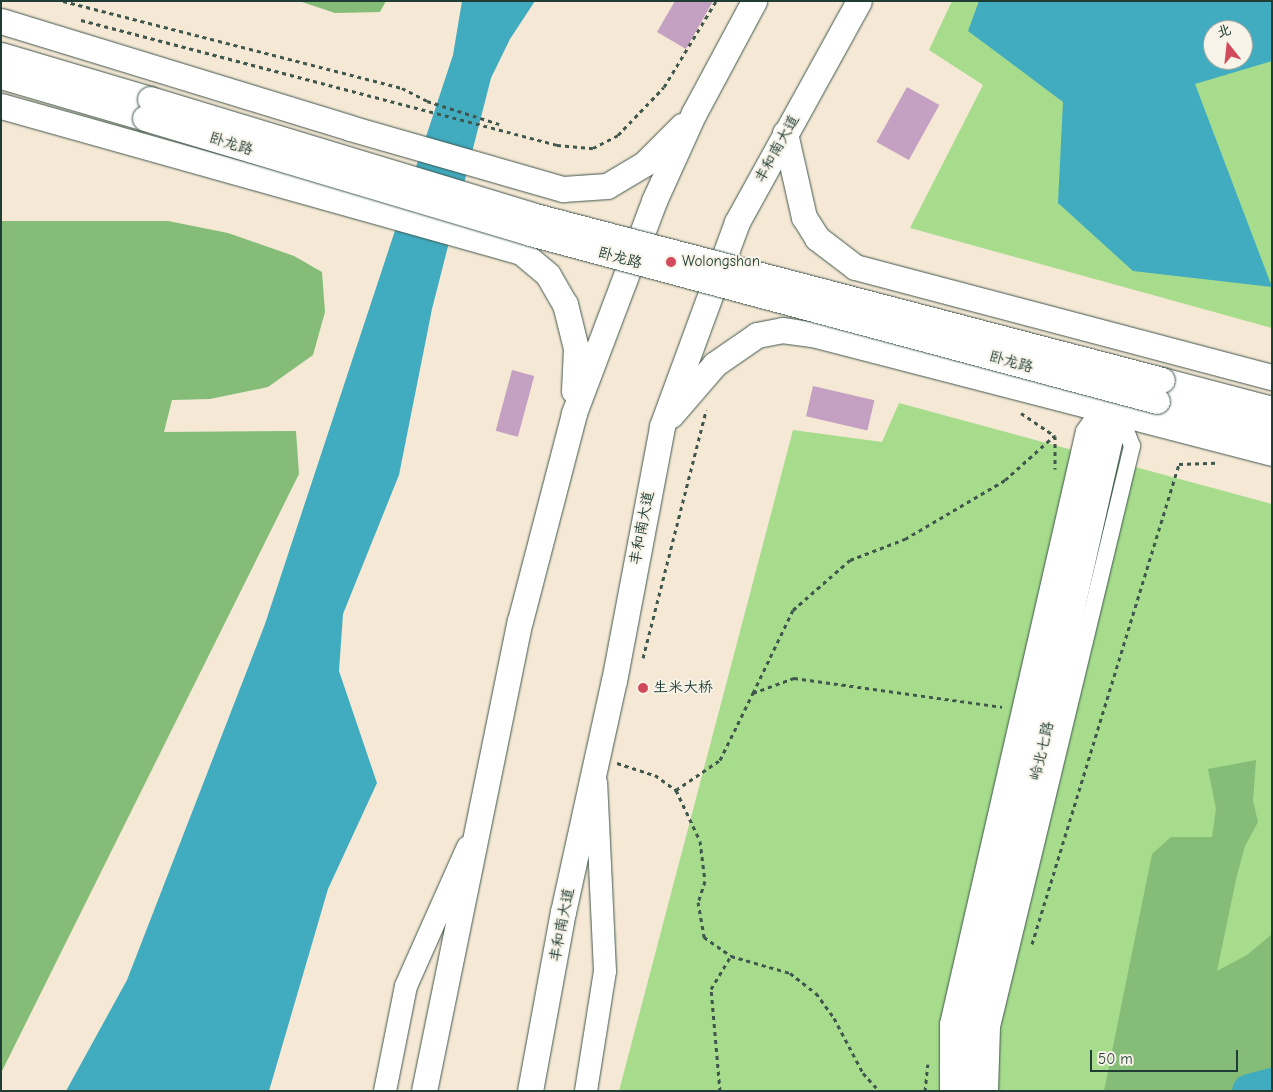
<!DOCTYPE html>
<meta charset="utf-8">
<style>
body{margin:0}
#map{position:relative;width:1273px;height:1092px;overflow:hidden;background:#f5e8d5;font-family:"Comic Neue","LXGW WenKai TC",sans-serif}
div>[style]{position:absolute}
.green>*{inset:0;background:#a6dc8c}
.forest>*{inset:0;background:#84bc78}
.water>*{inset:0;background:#41abc0}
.river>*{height:35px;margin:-17.5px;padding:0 17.5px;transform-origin:17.5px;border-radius:17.5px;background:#41abc0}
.building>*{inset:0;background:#c4a0c2;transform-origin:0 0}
.path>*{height:3px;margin-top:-1.5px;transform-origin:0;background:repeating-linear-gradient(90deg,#3f574c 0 4px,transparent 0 8px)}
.roads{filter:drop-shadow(0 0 1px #3f574c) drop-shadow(0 0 1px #3f574c)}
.minor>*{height:16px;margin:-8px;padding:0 8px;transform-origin:8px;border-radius:8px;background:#fff}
.tertiary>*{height:20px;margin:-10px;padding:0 10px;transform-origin:10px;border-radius:10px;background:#fff}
.secondary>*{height:22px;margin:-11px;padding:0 11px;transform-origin:11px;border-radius:11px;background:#fff}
.primary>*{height:25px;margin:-12.5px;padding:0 12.5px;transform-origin:12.5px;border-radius:12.5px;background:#fff}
.bridges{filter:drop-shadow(0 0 1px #3f574c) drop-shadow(0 0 1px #3f574c)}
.primary-bridge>*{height:25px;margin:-12.5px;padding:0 12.5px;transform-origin:12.5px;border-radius:12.5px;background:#fff}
.dots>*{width:14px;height:14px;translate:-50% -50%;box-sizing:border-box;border:2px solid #f7f3e8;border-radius:50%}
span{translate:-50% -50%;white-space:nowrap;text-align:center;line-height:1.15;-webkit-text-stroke:4px #f7f3e8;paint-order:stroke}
.street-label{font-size:15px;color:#1f3d34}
.poi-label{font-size:15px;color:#1f3d34}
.left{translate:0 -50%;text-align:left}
.frame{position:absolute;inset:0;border:2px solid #1f3d34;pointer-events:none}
.north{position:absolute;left:1203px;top:20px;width:50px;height:50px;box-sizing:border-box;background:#f7f3e8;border:1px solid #a1aaa0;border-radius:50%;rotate:344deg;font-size:14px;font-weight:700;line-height:20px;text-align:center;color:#1f3d34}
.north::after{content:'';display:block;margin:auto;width:18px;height:22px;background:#d1495b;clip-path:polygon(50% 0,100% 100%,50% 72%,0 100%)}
.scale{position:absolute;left:1090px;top:1050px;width:148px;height:22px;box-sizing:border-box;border:2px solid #1f3d34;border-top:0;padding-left:6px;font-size:15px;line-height:18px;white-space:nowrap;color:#1f3d34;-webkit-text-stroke:4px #f7f3e8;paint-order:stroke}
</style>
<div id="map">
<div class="green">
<div style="clip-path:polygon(evenodd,952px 1px,1272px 1px,1272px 328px,910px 228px,983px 85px,929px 50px,952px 1px,1213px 30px,1243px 30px,1243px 60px,1213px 60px,1213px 30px)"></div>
<div style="clip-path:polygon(899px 403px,1272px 504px,1272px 1091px,619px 1091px,793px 430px,882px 442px)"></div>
</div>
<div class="forest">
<div style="clip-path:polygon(299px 1px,386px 1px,380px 12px,335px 13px)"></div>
<div style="clip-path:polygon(1px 221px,168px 221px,228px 233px,294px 256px,322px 272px,325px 312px,313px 355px,268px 387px,210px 399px,172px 400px,164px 432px,296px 431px,299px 474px,1px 1073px)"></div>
<div style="clip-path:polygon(1256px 760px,1253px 801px,1258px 822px,1245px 846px,1237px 875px,1217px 971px,1247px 955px,1272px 934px,1272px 1091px,1104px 1091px,1152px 854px,1171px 837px,1212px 837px,1216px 809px,1208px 769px)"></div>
</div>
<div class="water">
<div style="clip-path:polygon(462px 1px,535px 1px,510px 39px,491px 78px,432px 309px,399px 475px,343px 614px,339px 671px,377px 783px,328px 889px,269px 1091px,66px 1091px,127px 980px,265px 624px,453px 55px)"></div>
<div style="clip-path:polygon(evenodd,979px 1px,1272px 1px,1272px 61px,1195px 84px,1272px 287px,1133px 271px,1058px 203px,1063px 102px,968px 31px,979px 1px,1213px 30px,1243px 30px,1243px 60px,1213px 60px,1213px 30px)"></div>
</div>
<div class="river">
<div style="left:1249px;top:1091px;width:24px;rotate:-15deg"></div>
</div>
<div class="building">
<div style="clip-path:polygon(675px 1px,713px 1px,686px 49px,657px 32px)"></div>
<div style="left:907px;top:87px;width:37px;height:63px;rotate:29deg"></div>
<div style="left:512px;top:370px;width:23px;height:63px;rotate:15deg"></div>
<div style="left:813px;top:386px;width:63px;height:31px;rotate:13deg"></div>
</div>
<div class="path">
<div style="left:63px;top:1px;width:350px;rotate:14.4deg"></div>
<div style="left:402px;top:88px;width:28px;rotate:27deg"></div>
<div style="left:427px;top:101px;width:76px;rotate:17.7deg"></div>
<div style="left:81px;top:20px;width:492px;rotate:14.7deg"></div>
<div style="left:557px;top:145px;width:36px;rotate:5deg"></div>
<div style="left:593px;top:148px;width:28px;rotate:-27deg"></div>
<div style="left:618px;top:135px;width:66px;rotate:-46.2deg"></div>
<div style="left:664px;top:87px;width:100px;rotate:-58.8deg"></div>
<div style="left:1021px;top:413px;width:41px;rotate:34.1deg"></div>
<div style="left:1055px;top:436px;width:33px;rotate:90deg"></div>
<div style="left:643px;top:658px;width:256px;rotate:-75.7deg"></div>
<div style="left:753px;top:693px;width:92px;rotate:-64.3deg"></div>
<div style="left:793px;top:610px;width:76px;rotate:-41.3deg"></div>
<div style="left:850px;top:560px;width:59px;rotate:-20.9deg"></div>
<div style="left:905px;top:539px;width:116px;rotate:-30.5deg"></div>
<div style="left:1005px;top:480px;width:66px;rotate:-41.9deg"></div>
<div style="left:617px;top:763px;width:40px;rotate:18deg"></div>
<div style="left:655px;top:775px;width:26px;rotate:36deg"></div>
<div style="left:676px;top:790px;width:56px;rotate:64.8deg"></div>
<div style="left:700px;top:841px;width:40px;rotate:82.9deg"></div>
<div style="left:705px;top:881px;width:22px;rotate:108deg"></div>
<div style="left:698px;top:902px;width:36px;rotate:80deg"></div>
<div style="left:704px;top:937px;width:33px;rotate:35deg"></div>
<div style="left:731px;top:956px;width:61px;rotate:16.1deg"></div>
<div style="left:790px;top:973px;width:33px;rotate:38deg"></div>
<div style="left:816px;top:993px;width:31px;rotate:54deg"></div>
<div style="left:834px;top:1018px;width:62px;rotate:62.2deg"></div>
<div style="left:863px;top:1073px;width:24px;rotate:48deg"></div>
<div style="left:676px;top:790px;width:53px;rotate:-34.3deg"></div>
<div style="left:720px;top:760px;width:75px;rotate:-63.8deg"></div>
<div style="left:753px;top:693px;width:44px;rotate:-20.1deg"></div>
<div style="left:794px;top:678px;width:210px;rotate:7.9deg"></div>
<div style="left:1032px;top:944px;width:502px;rotate:-72.97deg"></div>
<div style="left:1179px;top:464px;width:37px;rotate:-2deg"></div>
<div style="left:720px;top:1091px;width:102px;rotate:-95deg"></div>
<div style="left:711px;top:989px;width:39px;rotate:-59deg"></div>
<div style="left:925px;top:1091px;width:27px;rotate:-84deg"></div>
</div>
<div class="roads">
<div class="minor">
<div style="left:948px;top:1091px;width:67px;rotate:-90deg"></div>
<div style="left:948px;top:1024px;width:608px;rotate:-77.08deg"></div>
<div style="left:1084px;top:431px;width:24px;rotate:-55deg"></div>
<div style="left:990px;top:1091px;width:64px;rotate:-88.2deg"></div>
<div style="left:992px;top:1027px;width:598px;rotate:-76.45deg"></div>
<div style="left:1132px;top:446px;width:36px;rotate:-111deg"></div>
</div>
<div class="tertiary">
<div style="left:962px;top:1091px;width:62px;rotate:-89.1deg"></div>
<div style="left:963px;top:1029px;width:637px;rotate:-77.49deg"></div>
<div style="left:979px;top:1091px;width:63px;rotate:-89.1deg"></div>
<div style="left:980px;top:1028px;width:631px;rotate:-77.28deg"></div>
</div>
<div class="secondary">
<div style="left:385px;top:1091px;width:107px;rotate:-78.7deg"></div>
<div style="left:406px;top:986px;width:152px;rotate:-66deg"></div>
<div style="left:586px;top:1091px;width:121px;rotate:-81deg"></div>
<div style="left:605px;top:971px;width:188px;rotate:-92.7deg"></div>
</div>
<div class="primary">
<div style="left:1px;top:21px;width:365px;rotate:17deg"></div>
<div style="left:350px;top:128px;width:222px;rotate:16deg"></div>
<div style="left:563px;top:189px;width:44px;rotate:-3.9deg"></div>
<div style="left:607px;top:186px;width:43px;rotate:-30.7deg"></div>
<div style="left:644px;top:164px;width:54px;rotate:-45deg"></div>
<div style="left:1px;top:55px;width:155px;rotate:16.5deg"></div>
<div style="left:1px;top:76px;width:150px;rotate:16.3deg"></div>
<div style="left:1px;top:106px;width:540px;rotate:15.68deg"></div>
<div style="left:521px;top:252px;width:35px;rotate:40deg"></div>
<div style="left:548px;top:275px;width:34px;rotate:60deg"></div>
<div style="left:565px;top:304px;width:45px;rotate:76deg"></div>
<div style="left:576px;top:348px;width:43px;rotate:92.7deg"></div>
<div style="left:785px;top:133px;width:86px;rotate:77.3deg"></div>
<div style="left:804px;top:217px;width:25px;rotate:58deg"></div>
<div style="left:817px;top:238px;width:48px;rotate:37.3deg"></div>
<div style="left:855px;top:267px;width:431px;rotate:14.8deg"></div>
<div style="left:1162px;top:380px;width:114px;rotate:14.8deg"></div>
<div style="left:1157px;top:401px;width:119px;rotate:14.6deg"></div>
<div style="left:671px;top:415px;width:67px;rotate:-49.2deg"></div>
<div style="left:715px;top:364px;width:51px;rotate:-34.6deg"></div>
<div style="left:757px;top:335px;width:25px;rotate:-11deg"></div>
<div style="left:782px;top:330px;width:30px;rotate:8deg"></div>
<div style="left:812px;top:334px;width:475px;rotate:14.5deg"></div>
<div style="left:424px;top:1091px;width:480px;rotate:-78.5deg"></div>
<div style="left:520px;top:621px;width:215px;rotate:-75.4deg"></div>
<div style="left:574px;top:413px;width:227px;rotate:-69.3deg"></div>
<div style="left:654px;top:201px;width:97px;rotate:-65.6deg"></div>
<div style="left:694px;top:113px;width:127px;rotate:-61.8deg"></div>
<div style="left:530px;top:1091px;width:182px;rotate:-79.6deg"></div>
<div style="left:563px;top:912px;width:237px;rotate:-77.6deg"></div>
<div style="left:614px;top:681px;width:259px;rotate:-79.3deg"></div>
<div style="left:662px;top:426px;width:217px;rotate:-69.8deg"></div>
<div style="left:737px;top:222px;width:252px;rotate:-61.1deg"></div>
</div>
</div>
<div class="bridges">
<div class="primary-bridge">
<div style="left:150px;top:99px;width:398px;rotate:16.9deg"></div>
<div style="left:531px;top:215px;width:652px;rotate:14.65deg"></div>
<div style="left:145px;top:118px;width:402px;rotate:16.6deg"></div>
<div style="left:530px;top:233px;width:649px;rotate:15deg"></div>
</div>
</div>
<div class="dots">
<div style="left:671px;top:262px;background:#d1495b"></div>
<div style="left:643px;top:688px;background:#d1495b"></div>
</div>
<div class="street-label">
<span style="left:231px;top:144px;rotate:17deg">卧龙路</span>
<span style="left:777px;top:149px;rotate:-61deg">丰和南大道</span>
<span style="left:620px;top:258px;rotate:15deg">卧龙路</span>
<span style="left:1011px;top:362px;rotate:15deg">卧龙路</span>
<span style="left:642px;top:528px;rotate:-79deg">丰和南大道</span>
<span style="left:1042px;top:751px;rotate:-77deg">岭北七路</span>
<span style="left:562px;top:925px;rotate:-79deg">丰和南大道</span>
</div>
<div class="poi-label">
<span class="left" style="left:682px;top:262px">Wolongshan</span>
<span class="left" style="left:653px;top:688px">生米大桥</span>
</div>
<div class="frame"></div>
<div class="north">北</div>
<div class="scale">50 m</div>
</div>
